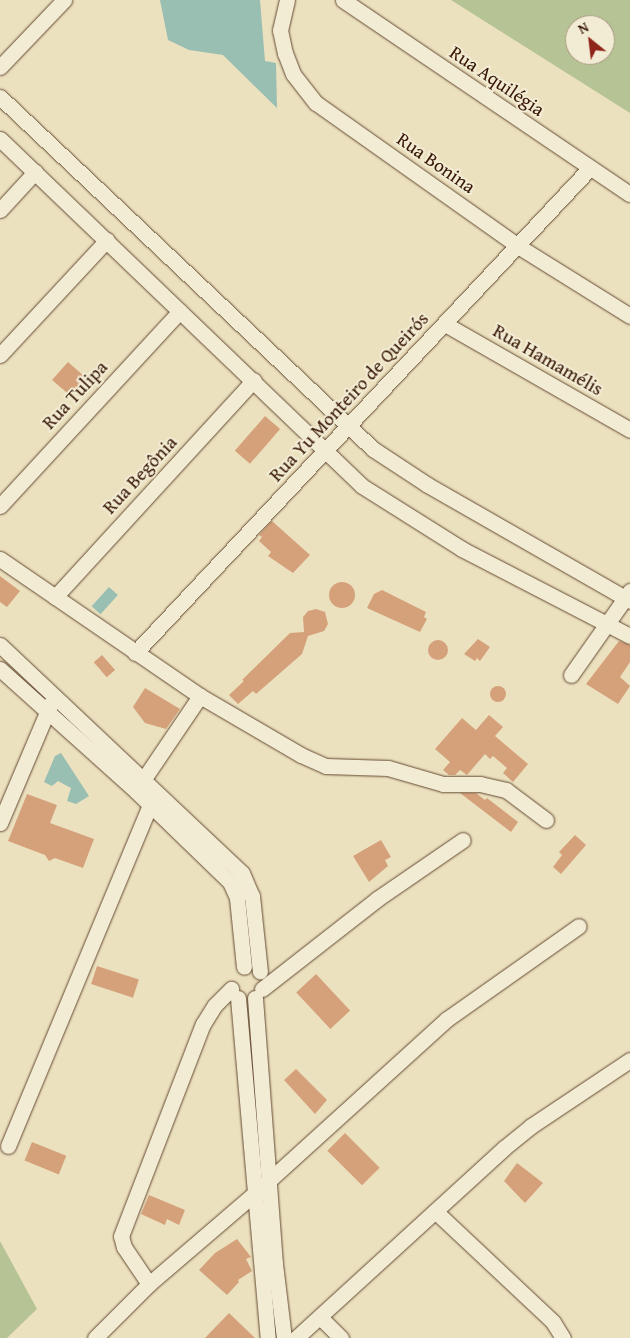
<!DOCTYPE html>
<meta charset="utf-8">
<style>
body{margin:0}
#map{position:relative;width:630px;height:1338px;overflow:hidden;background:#ece1bf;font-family:"Gentium Book Plus",serif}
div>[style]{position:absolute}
.green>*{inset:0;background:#b6c394}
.water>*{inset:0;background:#99beb2;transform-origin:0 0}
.building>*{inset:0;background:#d5a17b;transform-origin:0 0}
.round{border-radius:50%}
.roads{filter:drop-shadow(0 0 1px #644a32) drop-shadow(0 0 1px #644a32)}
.minor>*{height:15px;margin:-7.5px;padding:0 7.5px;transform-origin:7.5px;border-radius:7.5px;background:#f3ecd5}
span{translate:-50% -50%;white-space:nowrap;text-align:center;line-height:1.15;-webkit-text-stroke:4px #f3ecd5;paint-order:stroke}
.street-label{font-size:19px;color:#371703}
.north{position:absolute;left:565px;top:15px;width:50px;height:50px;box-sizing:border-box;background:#f3ecd5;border:1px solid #a89781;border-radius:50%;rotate:331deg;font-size:14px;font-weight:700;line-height:20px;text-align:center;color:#371703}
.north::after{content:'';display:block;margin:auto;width:18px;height:22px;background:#8f2418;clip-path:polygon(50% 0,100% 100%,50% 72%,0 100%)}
</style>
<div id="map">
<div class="green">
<div style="clip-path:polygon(evenodd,451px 0,630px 0,630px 113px,451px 0,575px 25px,605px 25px,605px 55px,575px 55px,575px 25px)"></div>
<div style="clip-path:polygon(0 1241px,37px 1309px,7px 1338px,0 1338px)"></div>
</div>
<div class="water">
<div style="clip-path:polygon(160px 0,260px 0,265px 61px,276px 63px,277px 108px,223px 55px,189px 50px,168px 40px)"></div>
<div style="left:109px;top:587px;width:12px;height:26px;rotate:42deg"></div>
<div style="clip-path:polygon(61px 753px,89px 796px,76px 804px,67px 801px,71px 788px,58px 781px,52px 786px,44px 782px,55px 756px)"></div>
</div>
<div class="building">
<div style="clip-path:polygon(68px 362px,93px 384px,84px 394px,79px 389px,72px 397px,52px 380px)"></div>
<div style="left:265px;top:416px;width:20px;height:46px;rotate:41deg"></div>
<div style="clip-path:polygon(272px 521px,310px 555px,293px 573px,268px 556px,271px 552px,259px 541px,262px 537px,259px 535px)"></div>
<div style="clip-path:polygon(0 576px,20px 591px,7px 607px,0 602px)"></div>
<div class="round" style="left:329px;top:582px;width:26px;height:26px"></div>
<div style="clip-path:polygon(382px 590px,426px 612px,424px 617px,427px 619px,420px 632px,367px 608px,374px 594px)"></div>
<div style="clip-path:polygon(316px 609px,325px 612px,328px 624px,324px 631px,308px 636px,302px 654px,256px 694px,253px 691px,238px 704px,229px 695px,244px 681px,242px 680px,290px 633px,304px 632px,303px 617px,308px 611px)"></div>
<div style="clip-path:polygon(478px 639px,490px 647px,480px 661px,477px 658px,475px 661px,464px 654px)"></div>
<div class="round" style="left:428px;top:640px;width:20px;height:20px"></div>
<div style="clip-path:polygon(619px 641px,630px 645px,630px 662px,620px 677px,630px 686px,618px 704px,586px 684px)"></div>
<div style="left:102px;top:655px;width:20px;height:11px;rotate:49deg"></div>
<div class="round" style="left:490px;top:686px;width:16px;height:16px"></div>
<div style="clip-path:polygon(145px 688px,180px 709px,166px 729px,145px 723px,133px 707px)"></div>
<div style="clip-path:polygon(489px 715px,503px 727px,495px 736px,528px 764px,513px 782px,503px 773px,507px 768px,493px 756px,490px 759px,485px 754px,467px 775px,460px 770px,455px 775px,449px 775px,443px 770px,450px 762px,435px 749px,462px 718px,476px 730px)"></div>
<div style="clip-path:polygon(460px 793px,476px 793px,485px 800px,487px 798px,518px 822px,511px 832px)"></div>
<div style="clip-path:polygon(27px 794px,57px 805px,50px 823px,94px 839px,83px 868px,55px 858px,49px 861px,45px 855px,8px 841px)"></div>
<div style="clip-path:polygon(575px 835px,586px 845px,561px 874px,553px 867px,562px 855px,559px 852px)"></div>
<div style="clip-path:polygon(381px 840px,391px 857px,385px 860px,388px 866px,369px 882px,353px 856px)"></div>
<div style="left:97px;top:966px;width:44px;height:19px;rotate:18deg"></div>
<div style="left:316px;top:974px;width:50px;height:27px;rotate:47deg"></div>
<div style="clip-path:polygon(296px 1069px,327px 1100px,315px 1114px,284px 1080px)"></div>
<div style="left:345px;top:1133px;width:49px;height:25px;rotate:45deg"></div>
<div style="left:32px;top:1142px;width:37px;height:20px;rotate:22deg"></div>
<div style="clip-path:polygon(517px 1163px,543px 1183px,525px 1203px,504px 1181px)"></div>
<div style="clip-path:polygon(149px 1195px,185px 1210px,179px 1225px,167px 1219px,165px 1225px,141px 1214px)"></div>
<div style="clip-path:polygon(237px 1239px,251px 1257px,246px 1259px,252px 1271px,238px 1280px,239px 1282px,227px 1295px,199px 1270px,215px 1253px)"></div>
<div style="clip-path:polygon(229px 1313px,255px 1338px,205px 1338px)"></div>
</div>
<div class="roads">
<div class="minor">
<div style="left:287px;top:0;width:31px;rotate:103deg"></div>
<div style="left:280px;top:30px;width:24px;rotate:78deg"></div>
<div style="left:285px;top:53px;width:22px;rotate:69deg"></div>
<div style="left:293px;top:74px;width:37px;rotate:52deg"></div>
<div style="left:316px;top:103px;width:247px;rotate:35.3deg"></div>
<div style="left:518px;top:246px;width:132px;rotate:32deg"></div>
<div style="left:343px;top:0;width:346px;rotate:34.1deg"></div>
<div style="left:0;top:67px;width:93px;rotate:-46.3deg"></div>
<div style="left:0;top:97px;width:513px;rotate:43.34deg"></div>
<div style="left:373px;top:449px;width:64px;rotate:33.4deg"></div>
<div style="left:426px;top:484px;width:235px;rotate:29.8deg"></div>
<div style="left:0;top:139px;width:501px;rotate:43.79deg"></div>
<div style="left:362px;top:486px;width:118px;rotate:32.2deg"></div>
<div style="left:462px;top:549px;width:189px;rotate:27.4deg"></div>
<div style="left:0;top:210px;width:52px;rotate:-47.4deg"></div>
<div style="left:445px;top:324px;width:213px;rotate:29.8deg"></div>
<div style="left:0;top:355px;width:157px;rotate:-47.1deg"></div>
<div style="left:0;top:506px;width:265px;rotate:-47.3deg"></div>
<div style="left:0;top:559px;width:242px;rotate:34.4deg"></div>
<div style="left:200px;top:696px;width:117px;rotate:30.3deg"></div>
<div style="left:301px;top:755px;width:27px;rotate:24deg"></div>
<div style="left:326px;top:766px;width:62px;rotate:1.8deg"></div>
<div style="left:388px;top:768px;width:57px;rotate:16.2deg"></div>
<div style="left:443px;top:784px;width:37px"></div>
<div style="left:480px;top:784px;width:27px;rotate:13deg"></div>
<div style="left:506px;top:790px;width:50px;rotate:36.9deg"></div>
<div style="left:55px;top:597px;width:294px;rotate:-47.5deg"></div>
<div style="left:0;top:645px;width:332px;rotate:43.3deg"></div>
<div style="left:242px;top:873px;width:25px;rotate:67deg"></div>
<div style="left:252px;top:896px;width:76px;rotate:84deg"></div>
<div style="left:135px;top:653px;width:665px;rotate:-46.83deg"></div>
<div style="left:0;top:669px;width:183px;rotate:41.9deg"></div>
<div style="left:136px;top:791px;width:131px;rotate:44.1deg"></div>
<div style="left:230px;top:882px;width:17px;rotate:66deg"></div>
<div style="left:237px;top:898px;width:69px;rotate:84.2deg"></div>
<div style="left:571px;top:675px;width:103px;rotate:-54.9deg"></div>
<div style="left:139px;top:786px;width:109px;rotate:-55.9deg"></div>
<div style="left:0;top:823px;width:130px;rotate:-67deg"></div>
<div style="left:262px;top:989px;width:146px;rotate:-38deg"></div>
<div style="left:377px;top:899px;width:104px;rotate:-34.5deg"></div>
<div style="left:238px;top:998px;width:341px;rotate:85deg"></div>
<div style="left:255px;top:998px;width:267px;rotate:85.7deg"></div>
<div style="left:275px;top:1264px;width:75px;rotate:83.1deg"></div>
<div style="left:8px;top:1146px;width:378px;rotate:-67.4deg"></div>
<div style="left:435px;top:1211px;width:162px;rotate:43.2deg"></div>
<div style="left:553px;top:1322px;width:19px;rotate:58deg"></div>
<div style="left:149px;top:1284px;width:45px;rotate:-124deg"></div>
<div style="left:124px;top:1247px;width:11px;rotate:-105deg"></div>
<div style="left:121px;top:1236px;width:227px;rotate:-68.9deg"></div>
<div style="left:203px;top:1024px;width:22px;rotate:-58deg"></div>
<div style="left:215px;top:1005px;width:23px;rotate:-45deg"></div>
<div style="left:320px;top:1317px;width:30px;rotate:45deg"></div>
<div style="left:95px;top:1338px;width:76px;rotate:-45deg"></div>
<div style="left:149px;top:1284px;width:138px;rotate:-40.6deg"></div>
<div style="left:254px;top:1194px;width:261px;rotate:-42.2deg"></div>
<div style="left:447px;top:1019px;width:161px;rotate:-35.2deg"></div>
<div style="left:296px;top:1338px;width:282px;rotate:-42.4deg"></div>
<div style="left:504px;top:1148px;width:35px;rotate:-39deg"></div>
<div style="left:531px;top:1126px;width:119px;rotate:-33.7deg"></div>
</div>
</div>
<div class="street-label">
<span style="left:497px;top:81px;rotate:34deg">Rua Aquilégia</span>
<span style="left:436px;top:163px;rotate:35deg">Rua Bonina</span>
<span style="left:548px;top:360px;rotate:30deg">Rua Hamamélis</span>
<span style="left:75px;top:395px;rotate:-47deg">Rua Tulipa</span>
<span style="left:349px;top:397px;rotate:-47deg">Rua Yu Monteiro de Queirós</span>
<span style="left:140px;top:475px;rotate:-47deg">Rua Begônia</span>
</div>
<div class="north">N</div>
</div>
